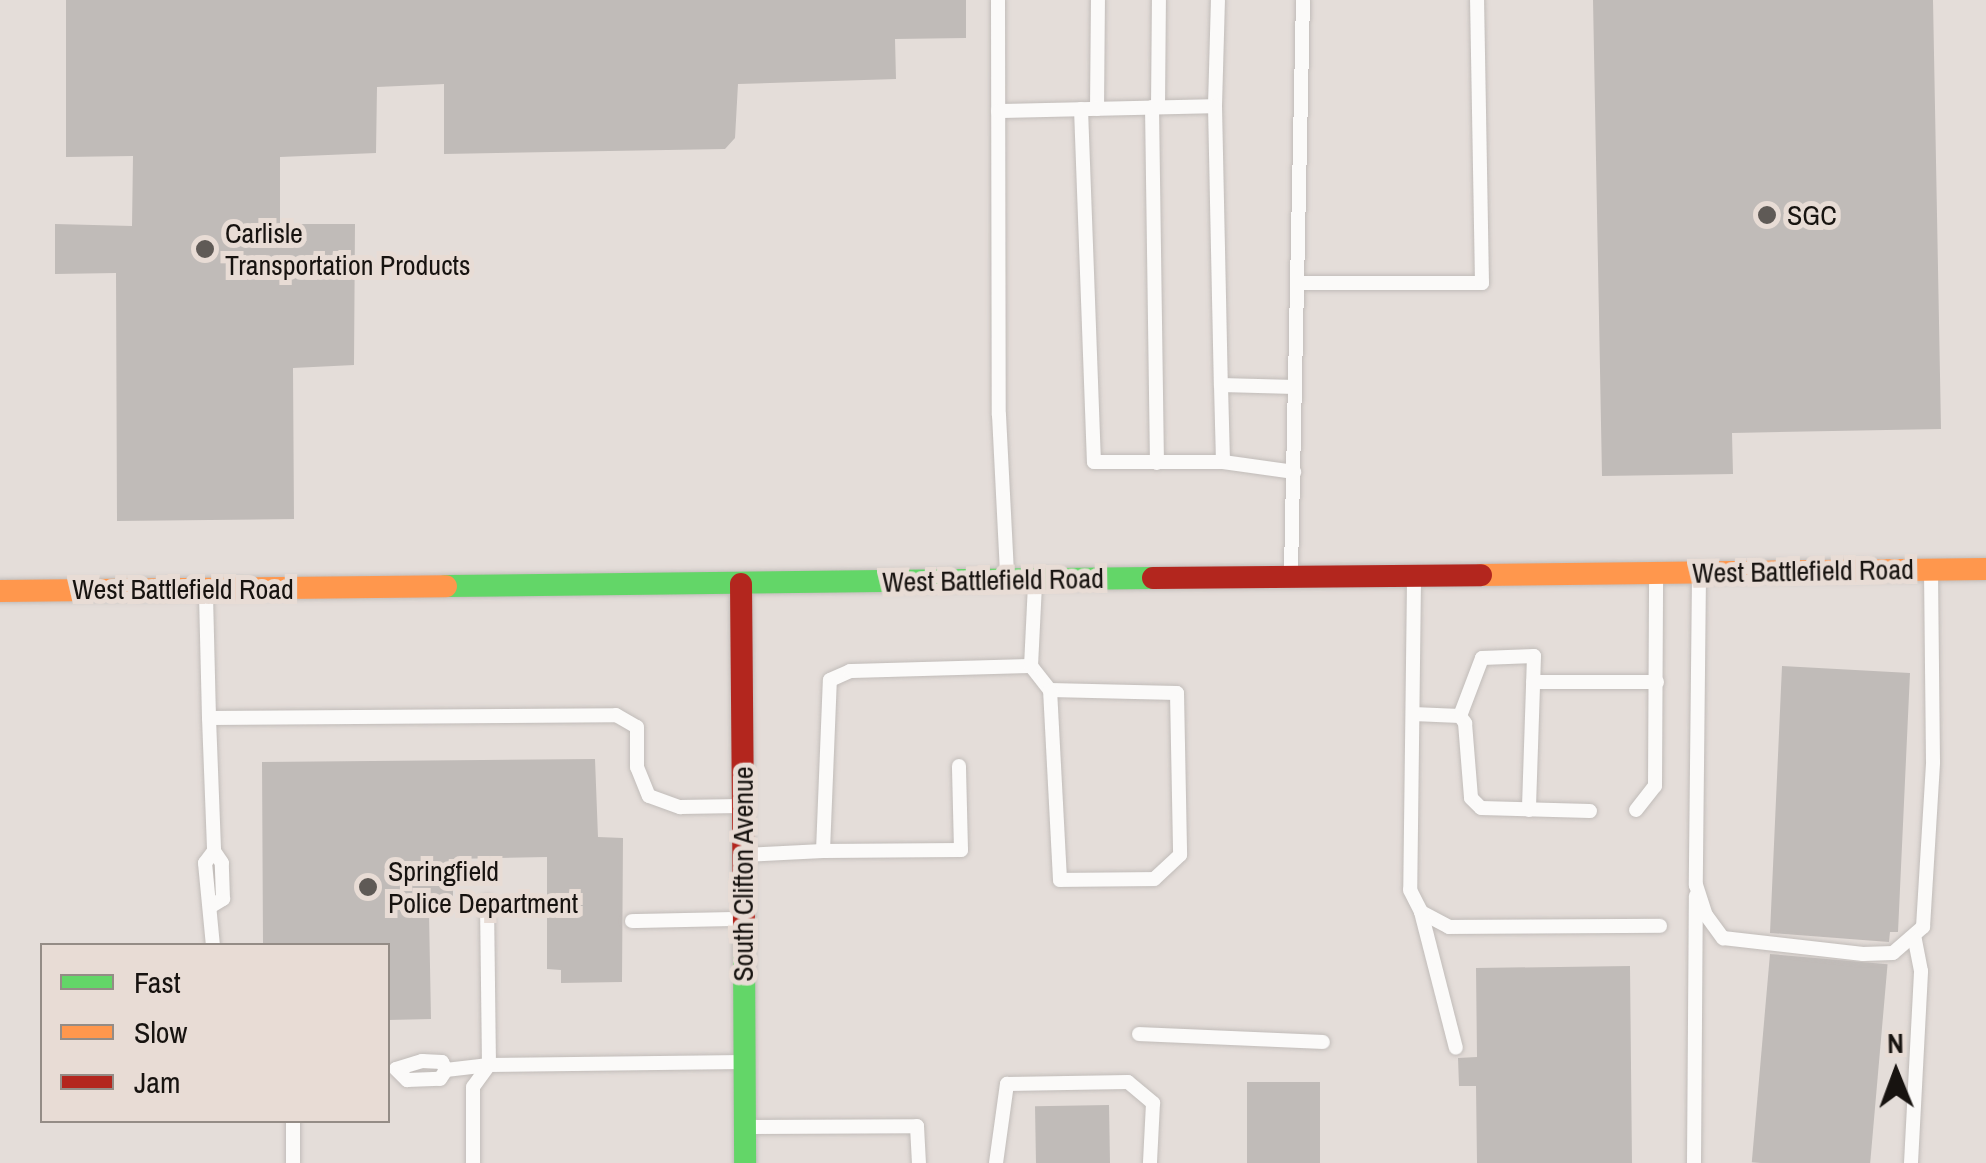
<!DOCTYPE html>
<style>
body{margin:0}
#map{position:relative;width:1986px;height:1163px;overflow:hidden;background:#e4ddd9;font-family:"Archivo Narrow",sans-serif}
div>[style]{position:absolute}
.building>*{inset:0;background:#c0bbb8;transform-origin:0 0}
.roads{filter:drop-shadow(0 0 2px #c1bcb9) drop-shadow(0 0 2px #c1bcb9)}
.lane>*{height:14px;margin:-7px;padding:0 7px;transform-origin:7px;border-radius:7px;background:#fbfaf9}
.fast>*{height:22px;margin:-11px;padding:0 11px;transform-origin:11px;border-radius:11px;background:#63d668}
.slow>*{height:22px;margin:-11px;padding:0 11px;transform-origin:11px;border-radius:11px;background:#ff974d}
.jam>*{height:22px;margin:-11px;padding:0 11px;transform-origin:11px;border-radius:11px;background:#b3261e}
.dots>*{width:28px;height:28px;translate:-50% -50%;box-sizing:border-box;border:5px solid #e8dcd5;border-radius:50%}
span{translate:-50% -50%;white-space:nowrap;text-align:center;line-height:1.15;-webkit-text-stroke:10px #e8dcd5;paint-order:stroke}
.poi-label{font-size:28px;color:#171310}
.left{translate:0 -50%;text-align:left}
.street-label{font-size:28px;color:#171310}
.legend{position:absolute;left:40px;top:943px;width:350px;height:180px;box-sizing:border-box;background:#e8dcd5;border:2px solid #948c86;margin:0;padding:12px 18px;list-style:none;font-size:30px;color:#171310}
.legend li{display:flex;align-items:center;gap:20px;height:50px}
.legend b{width:50px;border:2px solid #948c86}
.north{position:absolute;left:1846px;top:1023px;width:100px;height:100px;-webkit-text-stroke:8px #e8dcd5;paint-order:stroke;rotate:359deg;font-size:28px;font-weight:700;line-height:40px;text-align:center;color:#171310}
.north::after{content:'';display:block;margin:auto;width:35px;height:45px;background:#171310;clip-path:polygon(50% 0,100% 100%,50% 72%,0 100%)}
</style>
<div id="map">
<div class="building">
<div style="clip-path:polygon(66px 0,966px 0,966px 38px,895px 39px,896px 79px,738px 84px,735px 138px,725px 149px,444px 154px,444px 84px,377px 87px,376px 153px,280px 157px,280px 224px,355px 224px,354px 365px,293px 368px,294px 519px,117px 521px,116px 273px,55px 274px,55px 224px,132px 226px,133px 156px,66px 157px)"></div>
<div style="clip-path:polygon(1593px 0,1933px 0,1941px 429px,1732px 433px,1733px 474px,1602px 476px)"></div>
<div style="clip-path:polygon(1782px 666px,1910px 673px,1898px 932px,1890px 932px,1889px 942px,1770px 933px)"></div>
<div style="clip-path:polygon(595px 759px,598px 837px,623px 838px,622px 982px,561px 983px,561px 970px,547px 969px,547px 857px,453px 859px,453px 913px,429px 913px,431px 1019px,388px 1020px,388px 946px,263px 946px,262px 762px)"></div>
<div style="left:1770px;top:954px;width:118px;height:209px;rotate:5deg"></div>
<div style="clip-path:polygon(1630px 966px,1632px 1163px,1477px 1163px,1476px 1086px,1459px 1086px,1458px 1058px,1477px 1057px,1476px 968px)"></div>
<div style="left:1320px;top:1082px;width:81px;height:73px;rotate:90deg"></div>
<div style="left:1109px;top:1105px;width:58px;height:74px;rotate:89deg"></div>
</div>
<div class="roads">
<div class="lane">
<div style="left:998px;top:0;width:415px;rotate:89.9deg"></div>
<div style="left:999px;top:415px;width:159px;rotate:87.1deg"></div>
<div style="left:1215px;top:106px;width:106px;rotate:-88.4deg"></div>
<div style="left:1152px;top:107px;width:356px;rotate:89.2deg"></div>
<div style="left:1158px;top:107px;width:107px;rotate:-89.5deg"></div>
<div style="left:1081px;top:109px;width:353px;rotate:87.9deg"></div>
<div style="left:1094px;top:462px;width:129px"></div>
<div style="left:1223px;top:462px;width:77px;rotate:-91.5deg"></div>
<div style="left:1097px;top:109px;width:109px;rotate:-89.5deg"></div>
<div style="left:998px;top:111px;width:217px;rotate:-1.3deg"></div>
<div style="left:1215px;top:106px;width:279px;rotate:88.8deg"></div>
<div style="left:1221px;top:385px;width:74px;rotate:1.5deg"></div>
<div style="left:1297px;top:283px;width:185px"></div>
<div style="left:1482px;top:283px;width:283px;rotate:-91deg"></div>
<div style="left:1223px;top:462px;width:72px;rotate:8deg"></div>
<div style="left:1291px;top:571px;width:571px;rotate:-88.8deg"></div>
<div style="left:1699px;top:575px;width:310px;rotate:90.6deg"></div>
<div style="left:1696px;top:885px;width:32px;rotate:72deg"></div>
<div style="left:1706px;top:915px;width:29px;rotate:54deg"></div>
<div style="left:1723px;top:938px;width:141px;rotate:6.5deg"></div>
<div style="left:1863px;top:954px;width:30px;rotate:-2deg"></div>
<div style="left:1893px;top:953px;width:40px;rotate:-41deg"></div>
<div style="left:1923px;top:927px;width:165px;rotate:-86.5deg"></div>
<div style="left:1933px;top:762px;width:186px;rotate:-90.6deg"></div>
<div style="left:1414px;top:581px;width:309px;rotate:90.7deg"></div>
<div style="left:1410px;top:890px;width:25px;rotate:63deg"></div>
<div style="left:1421px;top:912px;width:32px;rotate:28deg"></div>
<div style="left:1449px;top:927px;width:211px;rotate:-0.3deg"></div>
<div style="left:206px;top:595px;width:123px;rotate:88.6deg"></div>
<div style="left:209px;top:718px;width:407px;rotate:-0.4deg"></div>
<div style="left:616px;top:715px;width:24px;rotate:30deg"></div>
<div style="left:637px;top:727px;width:40px;rotate:90deg"></div>
<div style="left:637px;top:767px;width:31px;rotate:68deg"></div>
<div style="left:649px;top:796px;width:33px;rotate:20deg"></div>
<div style="left:680px;top:807px;width:60px;rotate:-1deg"></div>
<div style="left:1031px;top:666px;width:31px;rotate:52deg"></div>
<div style="left:1050px;top:690px;width:127px;rotate:1.4deg"></div>
<div style="left:1177px;top:693px;width:162px;rotate:88.9deg"></div>
<div style="left:1180px;top:855px;width:35px;rotate:137deg"></div>
<div style="left:1154px;top:879px;width:94px;rotate:179.4deg"></div>
<div style="left:1060px;top:880px;width:190px;rotate:-93deg"></div>
<div style="left:1533px;top:682px;width:124px"></div>
<div style="left:1413px;top:714px;width:47px;rotate:2.4deg"></div>
<div style="left:1460px;top:716px;width:9px;rotate:54deg"></div>
<div style="left:1465px;top:723px;width:75px;rotate:85.4deg"></div>
<div style="left:1471px;top:798px;width:14px;rotate:45deg"></div>
<div style="left:1481px;top:808px;width:109px;rotate:1.6deg"></div>
<div style="left:1460px;top:716px;width:62px;rotate:-69.2deg"></div>
<div style="left:1482px;top:658px;width:52px;rotate:-2.2deg"></div>
<div style="left:1534px;top:656px;width:154px;rotate:91.9deg"></div>
<div style="left:209px;top:718px;width:133px;rotate:87.8deg"></div>
<div style="left:1636px;top:810px;width:31px;rotate:-52deg"></div>
<div style="left:1655px;top:786px;width:208px;rotate:-89.7deg"></div>
<div style="left:823px;top:851px;width:138px;rotate:-0.4deg"></div>
<div style="left:961px;top:850px;width:84px;rotate:-91.4deg"></div>
<div style="left:744px;top:855px;width:79px;rotate:-2.9deg"></div>
<div style="left:823px;top:851px;width:171px;rotate:-87.7deg"></div>
<div style="left:830px;top:680px;width:22px;rotate:-24deg"></div>
<div style="left:850px;top:671px;width:181px;rotate:-1.6deg"></div>
<div style="left:1031px;top:666px;width:81px;rotate:-87.2deg"></div>
<div style="left:487px;top:902px;width:163px;rotate:89.3deg"></div>
<div style="left:489px;top:1065px;width:254px;rotate:-0.7deg"></div>
<div style="left:213px;top:905px;width:12px;rotate:-31deg"></div>
<div style="left:223px;top:899px;width:36px;rotate:-92deg"></div>
<div style="left:222px;top:863px;width:14px;rotate:-124deg"></div>
<div style="left:214px;top:851px;width:15px;rotate:127deg"></div>
<div style="left:205px;top:863px;width:83px;rotate:84.5deg"></div>
<div style="left:1421px;top:912px;width:140px;rotate:75.6deg"></div>
<div style="left:632px;top:921px;width:106px;rotate:-1.1deg"></div>
<div style="left:1139px;top:1034px;width:184px;rotate:2.5deg"></div>
<div style="left:446px;top:1070px;width:9px;rotate:-117deg"></div>
<div style="left:442px;top:1062px;width:20px;rotate:-177deg"></div>
<div style="left:422px;top:1061px;width:27px;rotate:163deg"></div>
<div style="left:396px;top:1069px;width:16px;rotate:45deg"></div>
<div style="left:407px;top:1080px;width:33px;rotate:-2deg"></div>
<div style="left:440px;top:1079px;width:11px;rotate:-56deg"></div>
<div style="left:446px;top:1070px;width:43px;rotate:-6.6deg"></div>
<div style="left:293px;top:1120px;width:43px;rotate:90deg"></div>
<div style="left:750px;top:1127px;width:167px;rotate:-0.3deg"></div>
<div style="left:917px;top:1126px;width:37px;rotate:87deg"></div>
<div style="left:473px;top:1163px;width:76px;rotate:-90deg"></div>
<div style="left:473px;top:1087px;width:27px;rotate:-54deg"></div>
<div style="left:996px;top:1163px;width:80px;rotate:-82.1deg"></div>
<div style="left:1007px;top:1084px;width:121px;rotate:-0.9deg"></div>
<div style="left:1128px;top:1082px;width:33px;rotate:40deg"></div>
<div style="left:1153px;top:1103px;width:60px;rotate:92.9deg"></div>
<div style="left:1694px;top:1163px;width:267px;rotate:-89.6deg"></div>
<div style="left:1911px;top:1163px;width:192px;rotate:-87deg"></div>
<div style="left:1921px;top:971px;width:33px;rotate:-101deg"></div>
</div>
<div class="fast">
<div style="left:446px;top:586px;width:707px;rotate:-0.65deg"></div>
<div style="left:744px;top:949px;width:214px;rotate:89.7deg"></div>
</div>
<div class="slow">
<div style="left:1481px;top:575px;width:505px;rotate:-0.68deg"></div>
<div style="left:0;top:591px;width:446px;rotate:-0.6deg"></div>
</div>
<div class="jam">
<div style="left:1153px;top:578px;width:328px;rotate:-0.5deg"></div>
<div style="left:741px;top:584px;width:365px;rotate:89.5deg"></div>
</div>
</div>
<div class="dots">
<div style="left:1767px;top:215px;background:#5f5a56"></div>
<div style="left:205px;top:249px;background:#5f5a56"></div>
<div style="left:368px;top:887px;background:#5f5a56"></div>
</div>
<div class="poi-label">
<span class="left" style="left:1787px;top:215px">SGC</span>
<span class="left" style="left:225px;top:249px">Carlisle<br>Transportation Products</span>
<span class="left" style="left:388px;top:887px">Springfield<br>Police Department</span>
</div>
<div class="street-label">
<span style="left:1803px;top:571px;rotate:-1deg">West Battlefield Road</span>
<span style="left:993px;top:580px;rotate:-1deg">West Battlefield Road</span>
<span style="left:183px;top:589px">West Battlefield Road</span>
<span style="left:743px;top:874px;rotate:-90deg">South Clifton Avenue</span>
</div>
<ul class="legend">
<li><b style="height:12px;background:#63d668"></b>Fast</li>
<li><b style="height:12px;background:#ff974d"></b>Slow</li>
<li><b style="height:12px;background:#b3261e"></b>Jam</li>
</ul>
<div class="north">N</div>
</div>
